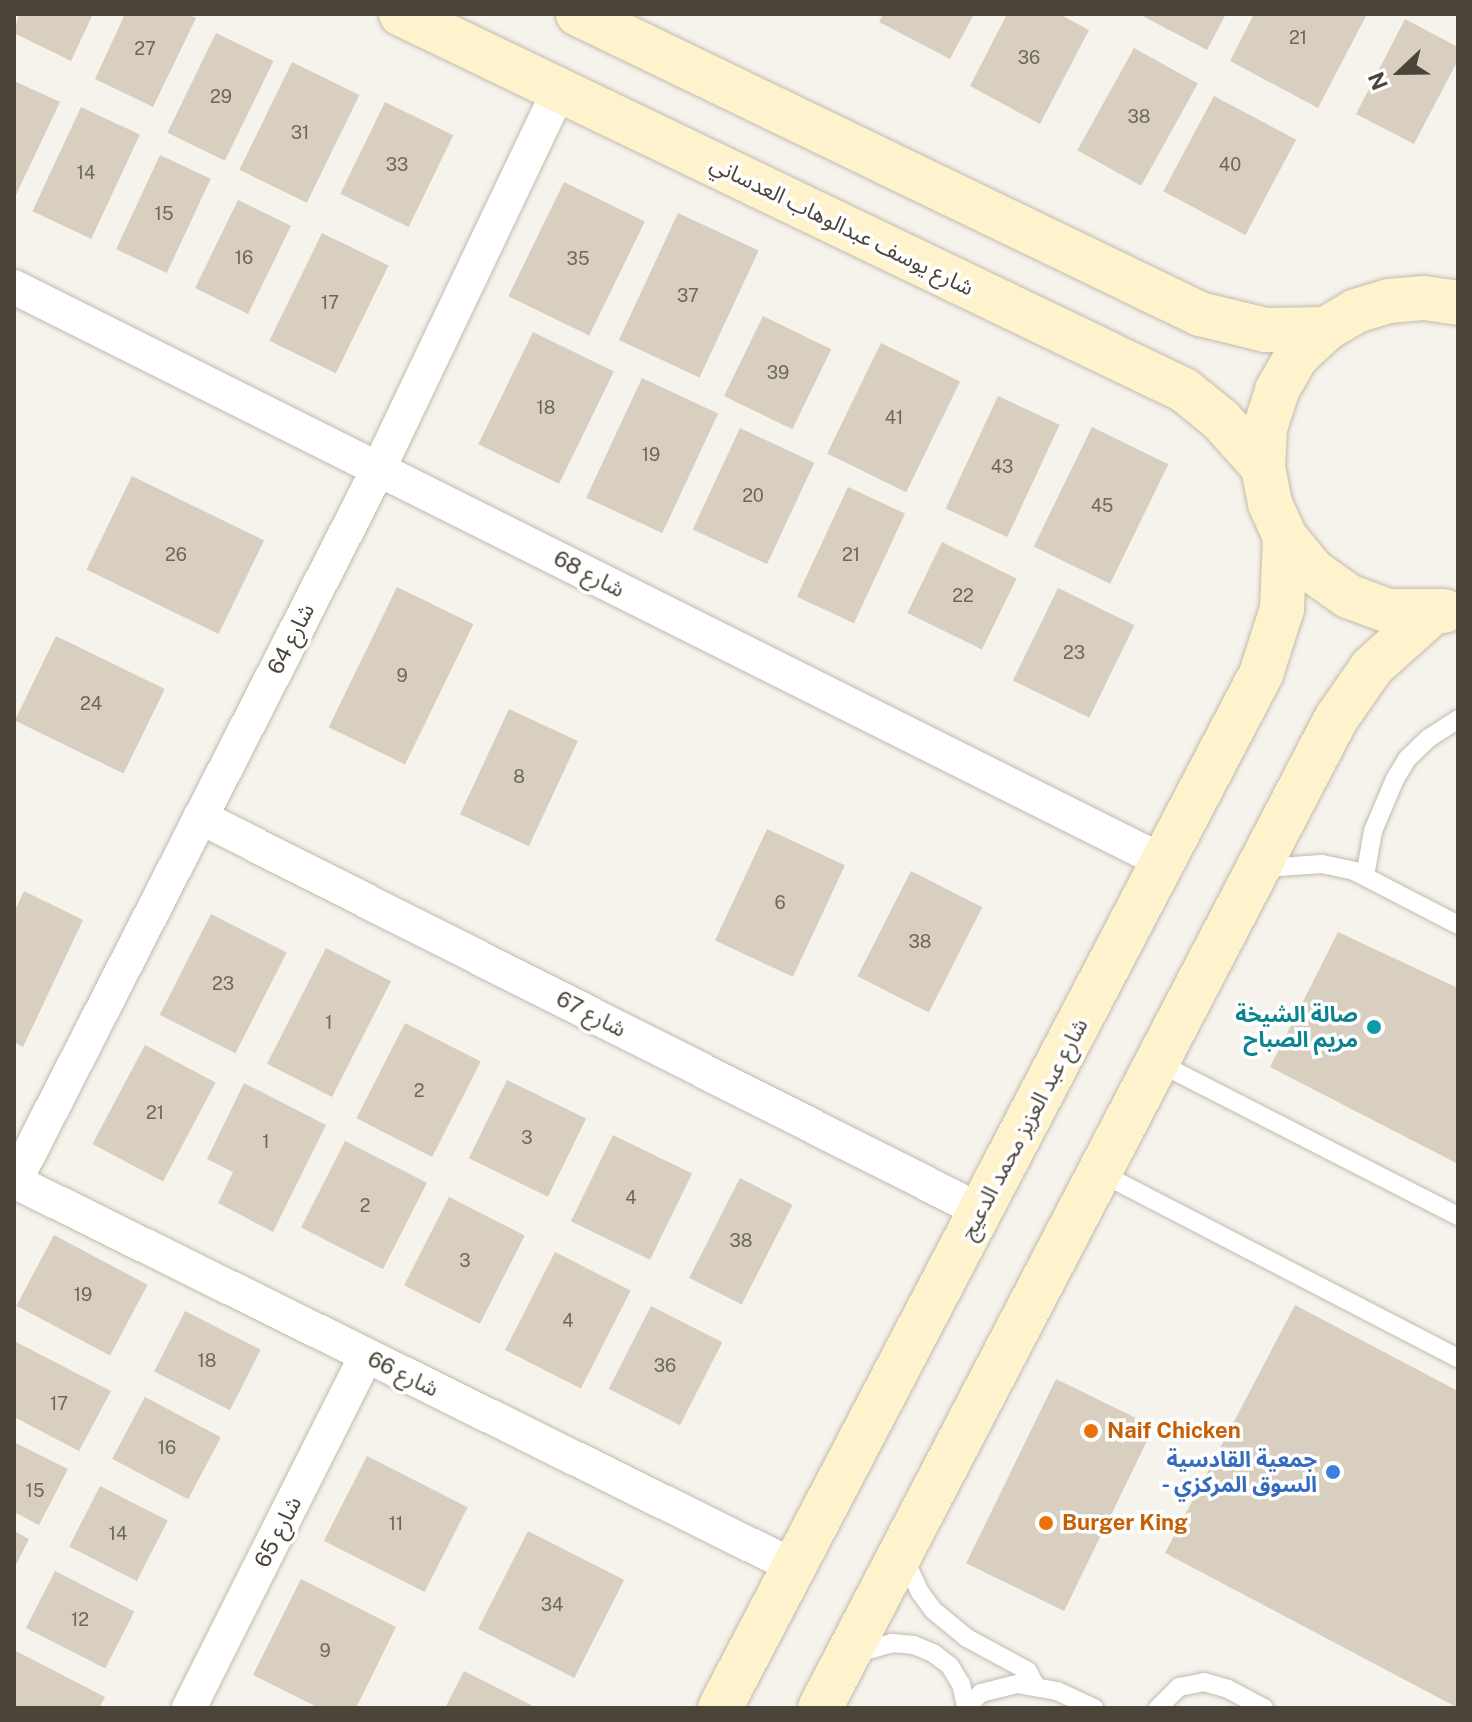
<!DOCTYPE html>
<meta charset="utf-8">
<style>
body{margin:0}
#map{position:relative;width:1472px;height:1722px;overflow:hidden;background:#f6f3ec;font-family:"Public Sans","Noto Sans Arabic",sans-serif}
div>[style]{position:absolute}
.building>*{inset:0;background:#d8cfc1;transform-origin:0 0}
.roads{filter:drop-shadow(0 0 2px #c2bbae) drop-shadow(0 0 2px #c2bbae)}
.lane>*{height:18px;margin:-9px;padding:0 9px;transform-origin:9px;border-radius:9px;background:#fff}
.street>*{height:34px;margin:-17px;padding:0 17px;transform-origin:17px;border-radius:17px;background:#fff}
.secondary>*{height:44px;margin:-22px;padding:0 22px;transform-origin:22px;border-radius:22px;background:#fff3cd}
.dots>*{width:22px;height:22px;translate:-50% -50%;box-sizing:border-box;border:4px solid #fff;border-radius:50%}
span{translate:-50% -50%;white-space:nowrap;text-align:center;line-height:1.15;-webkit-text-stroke:7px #fff;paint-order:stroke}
.number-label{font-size:18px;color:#6e675b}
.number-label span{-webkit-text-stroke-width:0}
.street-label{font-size:22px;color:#4b4439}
.culture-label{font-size:22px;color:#0d838f;font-weight:700}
.right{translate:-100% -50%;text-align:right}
.food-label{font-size:22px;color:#c56008;font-weight:700}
.left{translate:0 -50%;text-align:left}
.shop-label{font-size:22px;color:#366cbe;font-weight:700}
.frame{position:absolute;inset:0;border:16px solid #4b4439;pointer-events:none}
.north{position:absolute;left:1360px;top:32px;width:80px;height:80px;-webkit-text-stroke:6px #fff;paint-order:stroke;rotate:248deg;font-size:22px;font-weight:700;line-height:32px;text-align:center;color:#4b4439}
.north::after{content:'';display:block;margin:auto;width:28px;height:36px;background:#4b4439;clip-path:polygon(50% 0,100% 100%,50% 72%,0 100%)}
</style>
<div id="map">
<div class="building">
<div style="clip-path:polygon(19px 14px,93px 14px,71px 61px,14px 33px)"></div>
<div style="clip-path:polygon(125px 14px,187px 14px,196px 18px,153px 107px,95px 79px)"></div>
<div style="clip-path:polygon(883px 14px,974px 14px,950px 59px,879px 22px)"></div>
<div style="clip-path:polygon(1007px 14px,1059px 14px,1089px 30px,1040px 124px,970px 86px)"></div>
<div style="clip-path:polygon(1139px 14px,1226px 14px,1207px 50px)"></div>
<div style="clip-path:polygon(1254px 14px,1367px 14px,1318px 108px,1230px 61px)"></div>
<div style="clip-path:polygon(1405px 19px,1458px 47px,1458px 60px,1414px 144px,1356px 114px)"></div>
<div style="left:216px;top:33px;width:64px;height:111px;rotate:26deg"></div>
<div style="left:1134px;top:48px;width:73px;height:117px;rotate:29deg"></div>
<div style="left:292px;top:62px;width:75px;height:120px;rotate:26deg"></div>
<div style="clip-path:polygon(14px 81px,60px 102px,14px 199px)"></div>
<div style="left:1214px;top:96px;width:93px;height:108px;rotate:28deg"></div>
<div style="left:385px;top:102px;width:76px;height:102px;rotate:26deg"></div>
<div style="left:81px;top:107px;width:65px;height:115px;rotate:25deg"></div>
<div style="left:160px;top:155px;width:56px;height:104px;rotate:25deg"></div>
<div style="left:564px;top:182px;width:90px;height:127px;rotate:26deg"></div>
<div style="left:238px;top:200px;width:59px;height:98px;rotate:26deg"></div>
<div style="left:678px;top:213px;width:89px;height:140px;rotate:25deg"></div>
<div style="left:322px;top:233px;width:74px;height:120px;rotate:26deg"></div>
<div style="left:763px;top:316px;width:76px;height:89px;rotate:26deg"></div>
<div style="left:533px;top:332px;width:90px;height:125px;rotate:26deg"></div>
<div style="left:881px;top:343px;width:88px;height:123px;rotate:26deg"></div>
<div style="left:642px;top:378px;width:84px;height:132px;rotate:25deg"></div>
<div style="left:998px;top:396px;width:68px;height:124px;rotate:25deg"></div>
<div style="left:1092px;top:427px;width:85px;height:133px;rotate:26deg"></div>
<div style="left:740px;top:428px;width:82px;height:112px;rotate:25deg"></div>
<div style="left:132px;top:476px;width:147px;height:104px;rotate:26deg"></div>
<div style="left:848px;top:487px;width:63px;height:121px;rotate:25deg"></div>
<div style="left:942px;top:542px;width:83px;height:79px;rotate:26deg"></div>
<div style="left:397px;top:587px;width:85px;height:156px;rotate:26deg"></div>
<div style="left:1058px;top:588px;width:85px;height:103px;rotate:26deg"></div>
<div style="left:56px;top:636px;width:121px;height:94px;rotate:26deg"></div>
<div style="left:509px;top:709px;width:76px;height:116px;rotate:25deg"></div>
<div style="left:767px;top:829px;width:86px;height:123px;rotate:25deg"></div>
<div style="left:911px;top:871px;width:80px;height:118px;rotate:27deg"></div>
<div style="clip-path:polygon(24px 891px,83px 920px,23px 1047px,14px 1042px,14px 912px)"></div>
<div style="left:211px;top:914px;width:85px;height:113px;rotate:27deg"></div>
<div style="clip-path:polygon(1338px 932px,1458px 988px,1458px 1164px,1270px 1067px)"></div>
<div style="left:326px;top:948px;width:73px;height:130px;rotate:27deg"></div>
<div style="left:405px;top:1023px;width:85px;height:107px;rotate:27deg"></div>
<div style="left:145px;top:1045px;width:80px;height:112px;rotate:28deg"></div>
<div style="left:507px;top:1080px;width:88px;height:87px;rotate:26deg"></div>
<div style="clip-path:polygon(244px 1083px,326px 1125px,273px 1232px,218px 1203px,233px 1172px,207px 1159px)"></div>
<div style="left:613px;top:1135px;width:88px;height:96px;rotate:26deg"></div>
<div style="left:345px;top:1141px;width:92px;height:97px;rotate:27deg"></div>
<div style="left:740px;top:1178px;width:59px;height:112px;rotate:27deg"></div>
<div style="left:449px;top:1197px;width:85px;height:99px;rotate:27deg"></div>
<div style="left:54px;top:1235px;width:106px;height:80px;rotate:28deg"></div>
<div style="left:555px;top:1252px;width:85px;height:110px;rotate:27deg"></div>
<div style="clip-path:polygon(1295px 1305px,1458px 1391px,1458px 1708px,1165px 1553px)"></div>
<div style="left:651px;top:1306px;width:80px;height:93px;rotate:27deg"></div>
<div style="left:185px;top:1311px;width:85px;height:68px;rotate:27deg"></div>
<div style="clip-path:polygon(14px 1341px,111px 1391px,79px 1451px,14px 1417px)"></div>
<div style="left:1056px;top:1379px;width:109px;height:205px;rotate:26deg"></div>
<div style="left:145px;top:1397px;width:86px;height:70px;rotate:28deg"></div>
<div style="clip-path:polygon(14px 1442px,68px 1469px,39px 1525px,14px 1512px)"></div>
<div style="left:367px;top:1456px;width:113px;height:95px;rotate:27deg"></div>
<div style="left:100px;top:1486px;width:76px;height:68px;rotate:27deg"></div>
<div style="clip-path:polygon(14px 1531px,29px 1539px,14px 1569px)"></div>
<div style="left:528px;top:1531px;width:108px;height:110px;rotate:27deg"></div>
<div style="left:55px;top:1571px;width:89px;height:64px;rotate:27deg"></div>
<div style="clip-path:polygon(301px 1579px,396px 1627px,356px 1708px,319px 1708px,253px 1675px)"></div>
<div style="clip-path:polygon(14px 1650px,105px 1697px,99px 1708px,14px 1708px)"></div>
<div style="clip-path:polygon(464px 1671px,537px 1708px,445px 1708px)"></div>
</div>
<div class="roads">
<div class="lane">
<div style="left:1264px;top:868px;width:58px;rotate:-3.9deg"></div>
<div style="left:1322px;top:864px;width:33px;rotate:12deg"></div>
<div style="left:1354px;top:871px;width:117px;rotate:27.4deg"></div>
<div style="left:1365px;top:876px;width:46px;rotate:-79.9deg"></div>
<div style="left:1373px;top:831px;width:56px;rotate:-67.1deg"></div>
<div style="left:1395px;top:779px;width:23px;rotate:-59deg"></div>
<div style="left:1407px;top:759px;width:30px;rotate:-44deg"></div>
<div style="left:1429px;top:738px;width:35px;rotate:-33deg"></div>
<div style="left:1157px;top:1062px;width:338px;rotate:27.1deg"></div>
<div style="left:1099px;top:1172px;width:404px;rotate:27.4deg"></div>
<div style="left:904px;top:1558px;width:38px;rotate:65deg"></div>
<div style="left:920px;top:1592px;width:22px;rotate:54deg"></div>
<div style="left:933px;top:1610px;width:44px;rotate:39.5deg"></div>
<div style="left:967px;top:1638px;width:69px;rotate:28.4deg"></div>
<div style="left:1028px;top:1671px;width:16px;rotate:63deg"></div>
<div style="left:854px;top:1654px;width:40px;rotate:-16deg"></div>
<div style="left:892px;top:1643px;width:22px;rotate:5deg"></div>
<div style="left:914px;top:1645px;width:21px;rotate:23deg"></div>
<div style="left:933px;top:1653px;width:21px;rotate:37deg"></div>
<div style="left:950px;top:1666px;width:21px;rotate:59deg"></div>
<div style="left:961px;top:1684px;width:22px;rotate:77deg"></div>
<div style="left:965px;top:1708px;width:22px;rotate:-43deg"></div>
<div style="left:981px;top:1693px;width:37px;rotate:-14deg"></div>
<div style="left:1017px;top:1684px;width:41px;rotate:9.9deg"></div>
<div style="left:1057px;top:1691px;width:41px;rotate:24.7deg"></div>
<div style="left:1158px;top:1708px;width:30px;rotate:-45deg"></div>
<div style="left:1179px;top:1687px;width:25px;rotate:-11deg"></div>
<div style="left:1204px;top:1682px;width:25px;rotate:16deg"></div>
<div style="left:1228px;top:1689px;width:41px;rotate:27.8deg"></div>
</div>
<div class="street">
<div style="left:14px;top:287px;width:1286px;rotate:26.57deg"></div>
<div style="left:200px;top:817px;width:875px;rotate:26.77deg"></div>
<div style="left:14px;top:1181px;width:869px;rotate:26.3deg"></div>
<div style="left:14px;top:1183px;width:803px;rotate:-62.96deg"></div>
<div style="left:379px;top:468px;width:418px;rotate:-64.5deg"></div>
<div style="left:189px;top:1708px;width:394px;rotate:-63.3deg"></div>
</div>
<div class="secondary">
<div style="left:401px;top:14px;width:869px;rotate:25.65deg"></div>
<div style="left:1184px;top:390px;width:48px;rotate:39deg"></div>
<div style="left:1221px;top:420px;width:63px;rotate:48.2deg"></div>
<div style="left:578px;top:14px;width:691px;rotate:25.75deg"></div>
<div style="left:1200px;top:314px;width:67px;rotate:13.8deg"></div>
<div style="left:1265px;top:330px;width:61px;rotate:-0.9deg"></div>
<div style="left:1444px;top:611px;width:56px;rotate:180deg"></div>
<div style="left:1388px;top:611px;width:43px;rotate:-159.4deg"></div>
<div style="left:1348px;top:596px;width:43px;rotate:-144.5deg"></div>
<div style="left:1313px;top:571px;width:44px;rotate:-129.5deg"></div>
<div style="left:1285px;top:537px;width:37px;rotate:-114deg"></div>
<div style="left:1270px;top:503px;width:37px;rotate:-101deg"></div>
<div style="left:1263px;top:467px;width:39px;rotate:-87deg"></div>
<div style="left:1265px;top:428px;width:40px;rotate:-72deg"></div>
<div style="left:1277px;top:390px;width:39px;rotate:-60deg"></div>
<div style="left:1297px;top:356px;width:40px;rotate:-43deg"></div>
<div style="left:1326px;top:329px;width:35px;rotate:-31deg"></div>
<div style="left:1356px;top:311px;width:34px;rotate:-17deg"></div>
<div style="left:1389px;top:301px;width:35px;rotate:-5deg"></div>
<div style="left:1424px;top:298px;width:34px;rotate:8deg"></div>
<div style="left:720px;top:1708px;width:1167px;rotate:-62.38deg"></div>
<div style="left:1261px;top:674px;width:68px;rotate:-72.1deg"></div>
<div style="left:1282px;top:609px;width:72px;rotate:-87.6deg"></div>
<div style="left:820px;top:1708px;width:1116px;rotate:-62.45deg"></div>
<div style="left:1336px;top:719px;width:63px;rotate:-55.3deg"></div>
<div style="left:1372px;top:667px;width:79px;rotate:-41.9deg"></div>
</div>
</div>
<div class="dots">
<div style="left:1374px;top:1027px;background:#0f9aa8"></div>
<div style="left:1091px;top:1431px;background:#e8710a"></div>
<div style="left:1333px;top:1472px;background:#3f7fe0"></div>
<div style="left:1046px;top:1523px;background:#e8710a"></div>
</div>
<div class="number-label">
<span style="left:1298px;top:38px">21</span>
<span style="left:145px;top:49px">27</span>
<span style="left:1029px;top:58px">36</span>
<span style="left:221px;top:97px">29</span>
<span style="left:1139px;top:117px">38</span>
<span style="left:300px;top:133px">31</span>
<span style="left:397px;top:165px">33</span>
<span style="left:1230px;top:165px">40</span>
<span style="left:86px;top:173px">14</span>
<span style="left:164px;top:214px">15</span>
<span style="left:244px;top:258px">16</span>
<span style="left:578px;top:259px">35</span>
<span style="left:688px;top:296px">37</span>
<span style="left:330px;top:303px">17</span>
<span style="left:778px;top:373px">39</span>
<span style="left:546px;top:408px">18</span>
<span style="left:894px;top:418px">41</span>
<span style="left:651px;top:455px">19</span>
<span style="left:1002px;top:467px">43</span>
<span style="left:753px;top:496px">20</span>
<span style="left:1102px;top:506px">45</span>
<span style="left:176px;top:555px">26</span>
<span style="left:851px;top:555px">21</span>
<span style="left:963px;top:596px">22</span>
<span style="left:1074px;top:653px">23</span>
<span style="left:402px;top:676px">9</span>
<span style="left:91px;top:704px">24</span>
<span style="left:519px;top:777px">8</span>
<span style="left:780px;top:903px">6</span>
<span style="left:920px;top:942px">38</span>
<span style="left:223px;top:984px">23</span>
<span style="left:329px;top:1023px">1</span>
<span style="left:419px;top:1091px">2</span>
<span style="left:155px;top:1113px">21</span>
<span style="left:527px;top:1138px">3</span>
<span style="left:266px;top:1142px">1</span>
<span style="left:631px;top:1198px">4</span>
<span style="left:365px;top:1206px">2</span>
<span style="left:741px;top:1241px">38</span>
<span style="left:465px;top:1261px">3</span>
<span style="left:83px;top:1295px">19</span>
<span style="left:568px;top:1321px">4</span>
<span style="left:207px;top:1361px">18</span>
<span style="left:665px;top:1366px">36</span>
<span style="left:59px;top:1404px">17</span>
<span style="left:167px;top:1448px">16</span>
<span style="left:35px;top:1491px">15</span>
<span style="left:396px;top:1524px">11</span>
<span style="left:118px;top:1534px">14</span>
<span style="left:552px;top:1605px">34</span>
<span style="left:80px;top:1620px">12</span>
<span style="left:325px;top:1651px">9</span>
</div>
<div class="street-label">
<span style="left:842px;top:226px;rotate:26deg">شارع يوسف عبدالوهاب العدساني</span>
<span style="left:589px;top:574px;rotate:27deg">شارع 68</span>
<span style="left:291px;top:639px;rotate:-63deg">شارع 64</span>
<span style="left:591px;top:1014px;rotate:27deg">شارع 67</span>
<span style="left:1024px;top:1129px;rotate:-62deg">شارع عبد العزيز محمد الدعيج</span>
<span style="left:403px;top:1374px;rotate:26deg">شارع 66</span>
<span style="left:278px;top:1532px;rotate:-63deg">شارع 65</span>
</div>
<div class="culture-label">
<span class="right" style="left:1358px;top:1027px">صالة الشيخة<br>مريم الصباح</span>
</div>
<div class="food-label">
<span class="left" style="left:1107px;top:1431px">Naif Chicken</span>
<span class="left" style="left:1062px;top:1523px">Burger King</span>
</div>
<div class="shop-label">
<span class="right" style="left:1317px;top:1472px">جمعية القادسية<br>- السوق المركزي</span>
</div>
<div class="frame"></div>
<div class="north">N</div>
</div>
